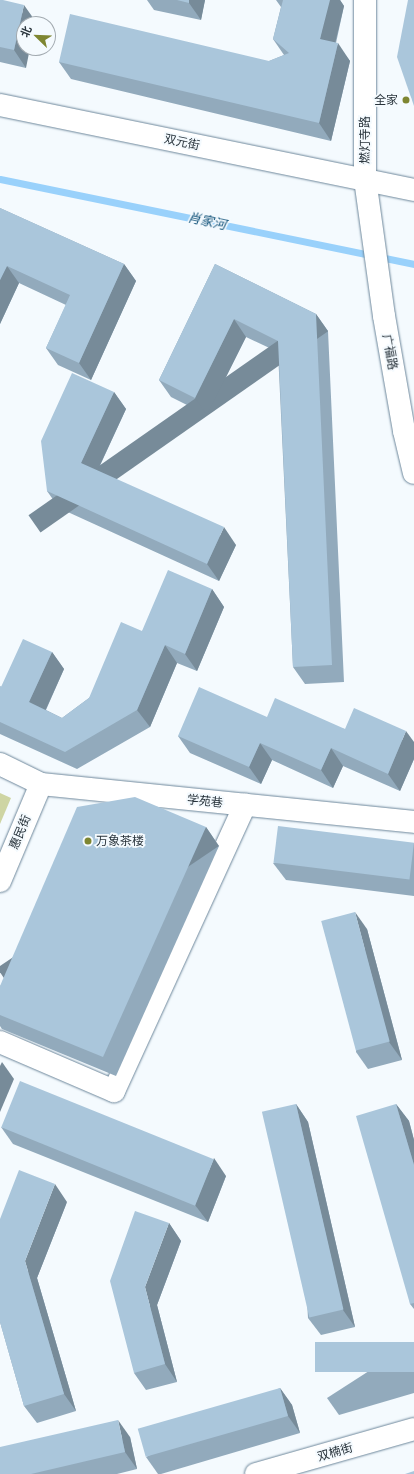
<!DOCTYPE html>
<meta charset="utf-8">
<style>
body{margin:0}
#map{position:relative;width:414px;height:1474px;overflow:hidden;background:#f4fafe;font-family:Commissioner,"Noto Sans SC",sans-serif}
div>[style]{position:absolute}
.green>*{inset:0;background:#ced5a3}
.stream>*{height:7px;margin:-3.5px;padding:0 3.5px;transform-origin:3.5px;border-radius:3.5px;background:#99d1fb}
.roads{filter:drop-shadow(0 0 1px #6d879b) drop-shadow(0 0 1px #6d879b)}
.minor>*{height:22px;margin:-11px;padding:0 11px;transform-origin:11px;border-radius:11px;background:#fff}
.major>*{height:22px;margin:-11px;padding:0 11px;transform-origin:11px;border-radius:11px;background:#fff}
.wall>*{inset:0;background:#92aabc}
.shaded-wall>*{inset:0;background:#778b99;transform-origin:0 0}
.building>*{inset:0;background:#aac6db;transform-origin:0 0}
.dots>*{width:11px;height:11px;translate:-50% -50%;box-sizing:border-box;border:2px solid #f4fafe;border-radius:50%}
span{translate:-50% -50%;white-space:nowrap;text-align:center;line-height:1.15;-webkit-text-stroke:3.5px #f4fafe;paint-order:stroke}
.poi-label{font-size:12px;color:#28333b}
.right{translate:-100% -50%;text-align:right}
.left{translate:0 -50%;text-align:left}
.street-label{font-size:12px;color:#28333b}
.water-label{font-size:13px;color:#0e5078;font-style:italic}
.north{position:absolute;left:16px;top:16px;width:40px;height:40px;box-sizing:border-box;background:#f4fafe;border:1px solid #a2aab0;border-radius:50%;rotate:293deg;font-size:11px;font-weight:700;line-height:16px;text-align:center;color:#28333b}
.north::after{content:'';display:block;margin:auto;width:14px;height:18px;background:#7e8632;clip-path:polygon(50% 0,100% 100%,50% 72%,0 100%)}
</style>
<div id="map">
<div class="green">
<div style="clip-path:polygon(0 793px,11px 798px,0 824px)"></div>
</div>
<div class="stream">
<div style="left:0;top:179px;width:423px;rotate:11.6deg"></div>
</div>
<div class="roads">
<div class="minor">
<div style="left:365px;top:0;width:179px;rotate:90deg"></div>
<div style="left:365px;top:179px;width:138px;rotate:82.1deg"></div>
<div style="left:384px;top:316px;width:117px;rotate:80.1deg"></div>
<div style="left:404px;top:431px;width:43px;rotate:76.6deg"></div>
<div style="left:0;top:764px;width:46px;rotate:26deg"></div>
<div style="left:41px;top:784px;width:375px;rotate:5.8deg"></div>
<div style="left:0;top:881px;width:105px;rotate:-67.1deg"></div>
<div style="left:0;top:1042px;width:124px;rotate:23.3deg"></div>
<div style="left:114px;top:1091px;width:315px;rotate:-65.4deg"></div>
<div style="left:256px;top:1474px;width:164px;rotate:-15.9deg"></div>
</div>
<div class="major">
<div style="left:0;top:105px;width:423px;rotate:11.6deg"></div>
</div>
</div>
<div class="wall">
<div style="clip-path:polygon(0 0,36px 22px,36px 24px,24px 24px,26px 68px,0 62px)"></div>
<div style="clip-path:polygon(147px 0,205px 0,201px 20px,154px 10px)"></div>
<div style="clip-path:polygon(276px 0,340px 0,344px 6px,336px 43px,350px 61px,331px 141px,71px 79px,59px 62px,269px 61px,284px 55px,273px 39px,281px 7px)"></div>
<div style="clip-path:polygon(0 208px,124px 264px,136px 281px,91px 380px,58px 365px,46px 348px,66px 305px,19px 283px,0 324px)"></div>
<div style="clip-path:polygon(215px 264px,316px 314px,328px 331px,344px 682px,305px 684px,293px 667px,278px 352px,246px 337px,207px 415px,171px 397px,159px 380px)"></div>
<div style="clip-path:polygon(114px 392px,126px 409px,98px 470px,236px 545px,219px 581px,59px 508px,47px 491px)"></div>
<div style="clip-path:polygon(212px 589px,224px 607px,197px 671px,177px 663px,150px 727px,77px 769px,0 734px,0 686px,1px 687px,52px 652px,64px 669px,46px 710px,62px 718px,89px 698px,142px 631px)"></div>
<div style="clip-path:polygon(267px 717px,345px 729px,414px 742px,414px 759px,400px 791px,343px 766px,333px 788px,272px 760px,261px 784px,190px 753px,178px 736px)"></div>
<div style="clip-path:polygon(206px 827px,219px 846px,116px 1076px,2px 1029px,0 1026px,0 986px)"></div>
<div style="clip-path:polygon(414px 843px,414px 896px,286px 880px,273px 863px)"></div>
<div style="clip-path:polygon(367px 929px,402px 1060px,368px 1069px,356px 1052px)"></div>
<div style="clip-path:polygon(296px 1104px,308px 1122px,355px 1327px,321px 1335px,308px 1318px)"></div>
<div style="clip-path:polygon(396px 1104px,409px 1121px,414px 1140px,414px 1309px,410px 1304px)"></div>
<div style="clip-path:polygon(1px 1127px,226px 1176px,208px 1222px,13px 1144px)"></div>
<div style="clip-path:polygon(67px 1202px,37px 1278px,76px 1411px,37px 1423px,24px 1406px,0 1322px)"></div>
<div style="clip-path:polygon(169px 1223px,181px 1241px,157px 1305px,177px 1382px,146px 1390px,134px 1373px)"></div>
<div style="clip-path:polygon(414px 1342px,414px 1393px,339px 1415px,327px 1398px)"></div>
<div style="clip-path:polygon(280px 1388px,292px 1405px,300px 1433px,161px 1474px,158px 1474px,146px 1457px)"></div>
<div style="clip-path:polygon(130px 1437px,137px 1469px,117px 1474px,0 1474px)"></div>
</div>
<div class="shaded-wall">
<div style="clip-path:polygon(189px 0,205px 0,201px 20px,189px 3px)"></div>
<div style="clip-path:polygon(328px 0,340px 0,344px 6px,332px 56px,320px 39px)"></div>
<div style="clip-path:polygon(24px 5px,36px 22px,36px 24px,24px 24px,24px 48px,30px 48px,26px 68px,14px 50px)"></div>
<div style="clip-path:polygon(338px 43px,350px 61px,331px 141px,319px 123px)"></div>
<div style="clip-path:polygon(124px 264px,136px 281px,91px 380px,79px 363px)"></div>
<div style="clip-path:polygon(7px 266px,19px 283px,0 324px,0 280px)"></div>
<div style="left:316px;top:314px;width:21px;height:351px;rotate:55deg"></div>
<div style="clip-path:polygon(234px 319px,246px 337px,207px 415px,195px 398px)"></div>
<div style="clip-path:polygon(114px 392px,126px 409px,93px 480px,81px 463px)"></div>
<div style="clip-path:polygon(224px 527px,236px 545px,219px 581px,207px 564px)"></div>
<div style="clip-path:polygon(212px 589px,224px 607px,197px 671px,185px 654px)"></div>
<div style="clip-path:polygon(165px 645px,177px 663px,150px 727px,137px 710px)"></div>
<div style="clip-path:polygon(52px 652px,64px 669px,41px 720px,29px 702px)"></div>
<div style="clip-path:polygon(406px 731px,414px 742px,414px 759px,400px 791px,388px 774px)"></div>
<div style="clip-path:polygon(260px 743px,272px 760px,261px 784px,249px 767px)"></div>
<div style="clip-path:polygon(331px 748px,343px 766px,333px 788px,321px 770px)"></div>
<div style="left:206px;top:827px;width:23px;height:252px;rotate:56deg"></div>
<div style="clip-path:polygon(355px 912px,367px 929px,402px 1060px,389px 1042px)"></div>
<div style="clip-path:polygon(2px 1062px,14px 1079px,0 1112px,0 1066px)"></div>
<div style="clip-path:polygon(296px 1104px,308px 1122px,355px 1327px,343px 1310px)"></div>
<div style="clip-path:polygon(396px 1104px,409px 1121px,414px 1140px,414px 1165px)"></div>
<div style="clip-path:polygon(214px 1158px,226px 1176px,208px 1222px,195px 1205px)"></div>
<div style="clip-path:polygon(55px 1184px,67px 1202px,37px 1278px,76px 1411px,64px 1394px,25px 1261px)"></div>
<div style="clip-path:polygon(169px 1223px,181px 1241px,157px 1305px,177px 1382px,165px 1364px,145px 1287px)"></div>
<div style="clip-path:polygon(280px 1388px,292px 1405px,300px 1433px,288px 1416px)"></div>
<div style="clip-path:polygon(118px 1420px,130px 1437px,137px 1469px,125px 1452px)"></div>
</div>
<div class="building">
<div style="clip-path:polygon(0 0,3px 0,24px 5px,14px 50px,0 47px)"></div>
<div style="clip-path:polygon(177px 0,189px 0,189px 3px)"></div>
<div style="clip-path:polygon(283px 0,330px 0,320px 39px,338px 43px,319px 123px,59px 62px,70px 14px,269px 61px,289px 53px,273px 39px)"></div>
<div style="clip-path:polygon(408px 0,414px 0,414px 106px,397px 57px)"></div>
<div style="clip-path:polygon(0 208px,124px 264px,79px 363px,46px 348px,70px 295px,7px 266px,0 280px)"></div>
<div style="clip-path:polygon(215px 264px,316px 314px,332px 665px,293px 667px,278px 341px,234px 319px,195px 398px,159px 380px)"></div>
<div style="clip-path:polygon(72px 373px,114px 392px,81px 463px,224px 527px,207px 564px,47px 491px,41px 441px)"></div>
<div style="clip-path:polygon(168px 570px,212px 589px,185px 654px,165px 645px,137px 710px,65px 752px,0 722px,0 686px,1px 687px,23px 639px,52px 652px,29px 702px,62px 718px,89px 698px,121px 622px,142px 631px)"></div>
<div style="clip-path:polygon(199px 687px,267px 717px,275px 698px,345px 729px,354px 708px,406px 731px,388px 774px,331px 748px,321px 770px,260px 743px,249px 767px,178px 736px)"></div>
<div style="clip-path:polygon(135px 797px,206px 827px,103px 1057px,0 1015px,0 986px,77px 807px)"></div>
<div style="left:278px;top:826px;width:137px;height:37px;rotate:7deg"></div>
<div style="left:355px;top:912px;width:134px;height:35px;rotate:75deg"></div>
<div style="left:20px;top:1081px;width:209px;height:50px;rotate:22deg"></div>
<div style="left:296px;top:1104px;width:211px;height:35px;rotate:77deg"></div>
<div style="clip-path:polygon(396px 1104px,414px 1165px,414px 1303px,410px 1304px,356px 1116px)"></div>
<div style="clip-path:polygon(19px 1170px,55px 1184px,25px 1261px,64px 1394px,24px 1406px,0 1322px,0 1219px)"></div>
<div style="clip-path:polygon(135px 1211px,169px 1223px,145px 1287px,165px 1364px,134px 1373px,110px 1281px)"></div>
<div style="left:414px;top:1342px;width:30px;height:99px;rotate:90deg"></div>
<div style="left:280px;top:1388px;width:29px;height:148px;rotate:74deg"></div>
<div style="clip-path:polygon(118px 1420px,125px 1452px,31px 1474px,0 1474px,0 1447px)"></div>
<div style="clip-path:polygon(414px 1471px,414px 1474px,405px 1474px)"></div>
</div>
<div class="dots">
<div style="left:406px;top:100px;background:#7e8632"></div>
<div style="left:88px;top:841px;background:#7e8632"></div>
</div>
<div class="poi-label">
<span class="right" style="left:398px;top:100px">全家</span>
<span class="left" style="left:96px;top:841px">万象茶楼</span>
</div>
<div class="street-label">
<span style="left:365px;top:140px;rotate:-90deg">燃灯寺路</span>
<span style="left:182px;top:142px;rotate:12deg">双元街</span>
<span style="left:390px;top:352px;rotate:80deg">广福路</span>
<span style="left:205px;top:801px;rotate:6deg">学苑巷</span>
<span style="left:20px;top:832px;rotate:-67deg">惠民街</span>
<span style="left:335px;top:1452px;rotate:-16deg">双楠街</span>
</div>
<div class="water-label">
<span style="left:207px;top:221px;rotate:12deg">肖家河</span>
</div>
<div class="north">北</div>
</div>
